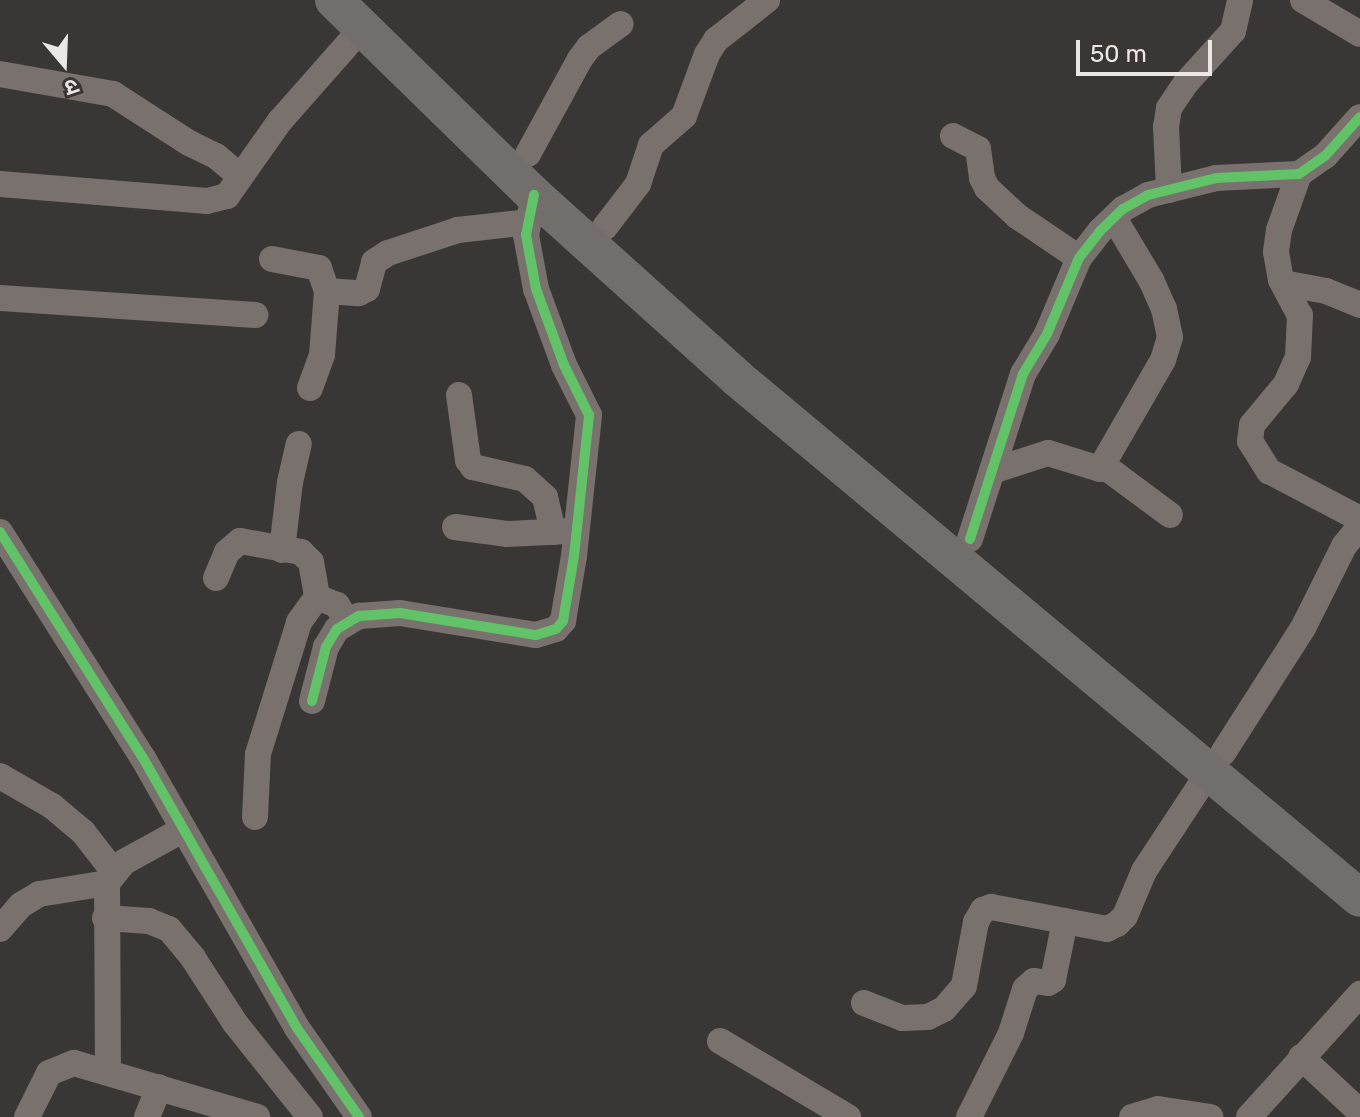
<!DOCTYPE html>
<meta charset="utf-8">
<style>
body{margin:0}
#map{position:relative;width:1360px;height:1117px;overflow:hidden;background:#393735;font-family:Rubik,"Noto Sans Devanagari",sans-serif}
div>[style]{position:absolute}
.minor>*{height:26px;margin:-13px;padding:0 13px;transform-origin:13px;border-radius:13px;background:#78716d}
.highway>*{height:38px;margin:-19px;padding:0 19px;transform-origin:19px;border-radius:19px;background:#726e6c}
.cycleway>*{height:10px;margin:-5px;padding:0 5px;transform-origin:5px;border-radius:5px;background:#61c268}
span{translate:-50% -50%;white-space:nowrap;text-align:center;line-height:1.15;-webkit-text-stroke:6px #3b3633;paint-order:stroke}
.north{position:absolute;left:24px;top:24px;width:80px;height:80px;-webkit-text-stroke:6px #3b3633;paint-order:stroke;rotate:161deg;font-size:22px;font-weight:700;line-height:32px;text-align:center;color:#eae7e5}
.north::after{content:'';display:block;margin:auto;width:28px;height:36px;background:#eae7e5;clip-path:polygon(50% 0,100% 100%,50% 72%,0 100%)}
.scale{position:absolute;left:1076px;top:40px;width:136px;height:36px;box-sizing:border-box;border:4px solid #eae7e5;border-top:0;padding-left:10px;font-size:24px;line-height:28px;white-space:nowrap;color:#eae7e5;-webkit-text-stroke:6px #3b3633;paint-order:stroke}
</style>
<div id="map">
<div class="minor">
<div style="left:1303px;top:0;width:66px;rotate:30.8deg"></div>
<div style="left:0;top:74px;width:115px;rotate:10deg"></div>
<div style="left:113px;top:94px;width:90px;rotate:32.8deg"></div>
<div style="left:189px;top:143px;width:30px;rotate:26deg"></div>
<div style="left:216px;top:156px;width:31px;rotate:40deg"></div>
<div style="left:953px;top:136px;width:28px;rotate:27deg"></div>
<div style="left:978px;top:149px;width:29px;rotate:82deg"></div>
<div style="left:982px;top:178px;width:11px;rotate:63deg"></div>
<div style="left:987px;top:188px;width:41px;rotate:43deg"></div>
<div style="left:1017px;top:216px;width:75px;rotate:34.1deg"></div>
<div style="left:528px;top:154px;width:108px;rotate:-61.3deg"></div>
<div style="left:580px;top:59px;width:15px;rotate:-53deg"></div>
<div style="left:589px;top:47px;width:39px;rotate:-36deg"></div>
<div style="left:1299px;top:174px;width:59px;rotate:109.7deg"></div>
<div style="left:1279px;top:230px;width:22px;rotate:98deg"></div>
<div style="left:1276px;top:252px;width:28px;rotate:80deg"></div>
<div style="left:1281px;top:280px;width:40px;rotate:62deg"></div>
<div style="left:1300px;top:315px;width:42px;rotate:92.7deg"></div>
<div style="left:1298px;top:357px;width:30px;rotate:114deg"></div>
<div style="left:1286px;top:384px;width:53px;rotate:129.7deg"></div>
<div style="left:1252px;top:425px;width:16px;rotate:97deg"></div>
<div style="left:1250px;top:441px;width:36px;rotate:58deg"></div>
<div style="left:1269px;top:471px;width:103px;rotate:27.8deg"></div>
<div style="left:0;top:184px;width:208px;rotate:4.7deg"></div>
<div style="left:207px;top:201px;width:21px;rotate:-14deg"></div>
<div style="left:227px;top:196px;width:92px;rotate:-54.8deg"></div>
<div style="left:280px;top:121px;width:124px;rotate:-48.6deg"></div>
<div style="left:1169px;top:190px;width:63px;rotate:-92.7deg"></div>
<div style="left:1166px;top:127px;width:19px;rotate:-81deg"></div>
<div style="left:1169px;top:108px;width:30px;rotate:-56deg"></div>
<div style="left:1186px;top:83px;width:70px;rotate:-47.9deg"></div>
<div style="left:1233px;top:31px;width:32px;rotate:-77deg"></div>
<div style="left:605px;top:227px;width:54px;rotate:-52.5deg"></div>
<div style="left:638px;top:184px;width:41px;rotate:-71.6deg"></div>
<div style="left:651px;top:145px;width:44px;rotate:-41.3deg"></div>
<div style="left:684px;top:116px;width:66px;rotate:-69.6deg"></div>
<div style="left:707px;top:54px;width:17px;rotate:-57deg"></div>
<div style="left:716px;top:40px;width:65px;rotate:-38.1deg"></div>
<div style="left:272px;top:259px;width:48px;rotate:10.8deg"></div>
<div style="left:319px;top:268px;width:24px;rotate:71deg"></div>
<div style="left:327px;top:291px;width:32px;rotate:4deg"></div>
<div style="left:359px;top:293px;width:9px;rotate:-27deg"></div>
<div style="left:367px;top:289px;width:28px;rotate:-75deg"></div>
<div style="left:374px;top:262px;width:17px;rotate:-33deg"></div>
<div style="left:388px;top:253px;width:74px;rotate:-18.2deg"></div>
<div style="left:458px;top:230px;width:70px;rotate:-6.5deg"></div>
<div style="left:1283px;top:283px;width:44px;rotate:10.5deg"></div>
<div style="left:1326px;top:291px;width:37px;rotate:22deg"></div>
<div style="left:0;top:298px;width:256px;rotate:3.8deg"></div>
<div style="left:310px;top:388px;width:35px;rotate:-70deg"></div>
<div style="left:322px;top:355px;width:64px;rotate:-85.5deg"></div>
<div style="left:459px;top:395px;width:66px;rotate:82.1deg"></div>
<div style="left:468px;top:460px;width:9px;rotate:54deg"></div>
<div style="left:473px;top:467px;width:53px;rotate:13deg"></div>
<div style="left:525px;top:479px;width:27px;rotate:42deg"></div>
<div style="left:545px;top:497px;width:36px;rotate:77deg"></div>
<div style="left:1104px;top:466px;width:82px;rotate:36.6deg"></div>
<div style="left:992px;top:471px;width:59px;rotate:-17.8deg"></div>
<div style="left:1048px;top:453px;width:54px;rotate:17.1deg"></div>
<div style="left:1100px;top:469px;width:126px;rotate:-60deg"></div>
<div style="left:1163px;top:360px;width:24px;rotate:-73deg"></div>
<div style="left:1170px;top:337px;width:29px;rotate:-102deg"></div>
<div style="left:1164px;top:309px;width:32px;rotate:-114deg"></div>
<div style="left:1151px;top:280px;width:72px;rotate:-120.8deg"></div>
<div style="left:455px;top:527px;width:52px;rotate:7.7deg"></div>
<div style="left:507px;top:534px;width:61px;rotate:-2.8deg"></div>
<div style="left:0;top:532px;width:267px;rotate:57.7deg"></div>
<div style="left:143px;top:758px;width:311px;rotate:60.3deg"></div>
<div style="left:297px;top:1028px;width:108px;rotate:55.1deg"></div>
<div style="left:970px;top:539px;width:173px;rotate:-72.2deg"></div>
<div style="left:1023px;top:374px;width:47px;rotate:-59deg"></div>
<div style="left:1047px;top:334px;width:82px;rotate:-67.2deg"></div>
<div style="left:1079px;top:258px;width:34px;rotate:-52deg"></div>
<div style="left:1100px;top:231px;width:32px;rotate:-44deg"></div>
<div style="left:1123px;top:209px;width:29px;rotate:-29deg"></div>
<div style="left:1148px;top:195px;width:70px;rotate:-14deg"></div>
<div style="left:1216px;top:178px;width:83px;rotate:-2.8deg"></div>
<div style="left:1299px;top:174px;width:32px;rotate:-35deg"></div>
<div style="left:1325px;top:156px;width:52px;rotate:-48.1deg"></div>
<div style="left:282px;top:550px;width:68px;rotate:-83.3deg"></div>
<div style="left:290px;top:482px;width:39px;rotate:-77deg"></div>
<div style="left:216px;top:578px;width:28px;rotate:-67deg"></div>
<div style="left:227px;top:552px;width:17px;rotate:-40deg"></div>
<div style="left:240px;top:541px;width:62px;rotate:10.2deg"></div>
<div style="left:301px;top:552px;width:14px;rotate:45deg"></div>
<div style="left:311px;top:562px;width:36px;rotate:80deg"></div>
<div style="left:317px;top:597px;width:22px;rotate:22deg"></div>
<div style="left:337px;top:605px;width:19px;rotate:58deg"></div>
<div style="left:312px;top:701px;width:56px;rotate:-75.5deg"></div>
<div style="left:326px;top:647px;width:21px;rotate:-59deg"></div>
<div style="left:337px;top:629px;width:26px;rotate:-31deg"></div>
<div style="left:359px;top:616px;width:41px;rotate:-4.2deg"></div>
<div style="left:400px;top:613px;width:138px;rotate:9.2deg"></div>
<div style="left:536px;top:635px;width:21px;rotate:-17deg"></div>
<div style="left:556px;top:629px;width:11px;rotate:-49deg"></div>
<div style="left:563px;top:621px;width:66px;rotate:-80.4deg"></div>
<div style="left:574px;top:556px;width:142px;rotate:-83.9deg"></div>
<div style="left:589px;top:415px;width:56px;rotate:-116.6deg"></div>
<div style="left:564px;top:365px;width:81px;rotate:-110.2deg"></div>
<div style="left:536px;top:289px;width:55px;rotate:-100.5deg"></div>
<div style="left:526px;top:235px;width:41px;rotate:-78.7deg"></div>
<div style="left:1223px;top:753px;width:148px;rotate:-57.4deg"></div>
<div style="left:1303px;top:628px;width:92px;rotate:-63.4deg"></div>
<div style="left:1344px;top:546px;width:26px;rotate:-51deg"></div>
<div style="left:0;top:776px;width:60px;rotate:30deg"></div>
<div style="left:52px;top:806px;width:40px;rotate:40deg"></div>
<div style="left:83px;top:832px;width:51px;rotate:52.2deg"></div>
<div style="left:255px;top:817px;width:63px;rotate:-87.3deg"></div>
<div style="left:258px;top:754px;width:138px;rotate:-72.7deg"></div>
<div style="left:299px;top:622px;width:31px;rotate:-54deg"></div>
<div style="left:105px;top:918px;width:44px;rotate:3.9deg"></div>
<div style="left:149px;top:921px;width:22px;rotate:22deg"></div>
<div style="left:169px;top:929px;width:38px;rotate:50deg"></div>
<div style="left:193px;top:958px;width:77px;rotate:57.1deg"></div>
<div style="left:235px;top:1023px;width:120px;rotate:51.4deg"></div>
<div style="left:0;top:929px;width:32px;rotate:-49deg"></div>
<div style="left:21px;top:905px;width:21px;rotate:-31deg"></div>
<div style="left:39px;top:894px;width:69px;rotate:-9.2deg"></div>
<div style="left:864px;top:1003px;width:41px;rotate:21.5deg"></div>
<div style="left:902px;top:1018px;width:26px;rotate:-2deg"></div>
<div style="left:928px;top:1017px;width:18px;rotate:-27deg"></div>
<div style="left:944px;top:1009px;width:30px;rotate:-49deg"></div>
<div style="left:964px;top:986px;width:65px;rotate:-79.4deg"></div>
<div style="left:976px;top:922px;width:14px;rotate:-60deg"></div>
<div style="left:983px;top:910px;width:9px;rotate:-21deg"></div>
<div style="left:991px;top:907px;width:118px;rotate:10.7deg"></div>
<div style="left:1107px;top:929px;width:11px;rotate:-27deg"></div>
<div style="left:1117px;top:924px;width:11px;rotate:-45deg"></div>
<div style="left:1125px;top:916px;width:49px;rotate:-67.1deg"></div>
<div style="left:1144px;top:871px;width:118px;rotate:-56.7deg"></div>
<div style="left:720px;top:1041px;width:149px;rotate:30.7deg"></div>
<div style="left:1301px;top:1057px;width:81px;rotate:43deg"></div>
<div style="left:108px;top:1072px;width:189px;rotate:-90.3deg"></div>
<div style="left:107px;top:883px;width:27px;rotate:-51deg"></div>
<div style="left:124px;top:862px;width:68px;rotate:-28.8deg"></div>
<div style="left:27px;top:1117px;width:49px;rotate:-63.4deg"></div>
<div style="left:49px;top:1073px;width:27px;rotate:-22deg"></div>
<div style="left:74px;top:1063px;width:191px;rotate:16.4deg"></div>
<div style="left:147px;top:1117px;width:32px;rotate:-68deg"></div>
<div style="left:969px;top:1117px;width:94px;rotate:-63.4deg"></div>
<div style="left:1011px;top:1033px;width:46px;rotate:-72.3deg"></div>
<div style="left:1025px;top:989px;width:12px;rotate:-42deg"></div>
<div style="left:1034px;top:981px;width:14px;rotate:8deg"></div>
<div style="left:1048px;top:983px;width:6px;rotate:-31deg"></div>
<div style="left:1053px;top:980px;width:60px;rotate:-78.5deg"></div>
<div style="left:1132px;top:1117px;width:27px;rotate:-17deg"></div>
<div style="left:1158px;top:1109px;width:53px;rotate:8.7deg"></div>
<div style="left:1249px;top:1117px;width:166px;rotate:-47.9deg"></div>
</div>
<div class="highway">
<div style="left:334px;top:0;width:279px;rotate:44.3deg"></div>
<div style="left:534px;top:195px;width:273px;rotate:42deg"></div>
<div style="left:737px;top:378px;width:811px;rotate:39.85deg"></div>
</div>
<div class="cycleway">
<div style="left:0;top:532px;width:267px;rotate:57.7deg"></div>
<div style="left:143px;top:758px;width:311px;rotate:60.3deg"></div>
<div style="left:297px;top:1028px;width:108px;rotate:55.1deg"></div>
<div style="left:970px;top:539px;width:173px;rotate:-72.2deg"></div>
<div style="left:1023px;top:374px;width:47px;rotate:-59deg"></div>
<div style="left:1047px;top:334px;width:82px;rotate:-67.2deg"></div>
<div style="left:1079px;top:258px;width:34px;rotate:-52deg"></div>
<div style="left:1100px;top:231px;width:32px;rotate:-44deg"></div>
<div style="left:1123px;top:209px;width:29px;rotate:-29deg"></div>
<div style="left:1148px;top:195px;width:70px;rotate:-14deg"></div>
<div style="left:1216px;top:178px;width:83px;rotate:-2.8deg"></div>
<div style="left:1299px;top:174px;width:32px;rotate:-35deg"></div>
<div style="left:1325px;top:156px;width:52px;rotate:-48.1deg"></div>
<div style="left:312px;top:701px;width:56px;rotate:-75.5deg"></div>
<div style="left:326px;top:647px;width:21px;rotate:-59deg"></div>
<div style="left:337px;top:629px;width:26px;rotate:-31deg"></div>
<div style="left:359px;top:616px;width:41px;rotate:-4.2deg"></div>
<div style="left:400px;top:613px;width:138px;rotate:9.2deg"></div>
<div style="left:536px;top:635px;width:21px;rotate:-17deg"></div>
<div style="left:556px;top:629px;width:11px;rotate:-49deg"></div>
<div style="left:563px;top:621px;width:66px;rotate:-80.4deg"></div>
<div style="left:574px;top:556px;width:142px;rotate:-83.9deg"></div>
<div style="left:589px;top:415px;width:56px;rotate:-116.6deg"></div>
<div style="left:564px;top:365px;width:81px;rotate:-110.2deg"></div>
<div style="left:536px;top:289px;width:55px;rotate:-100.5deg"></div>
<div style="left:526px;top:235px;width:41px;rotate:-78.7deg"></div>
</div>
<div class="north">उ</div>
<div class="scale">50 m</div>
</div>
